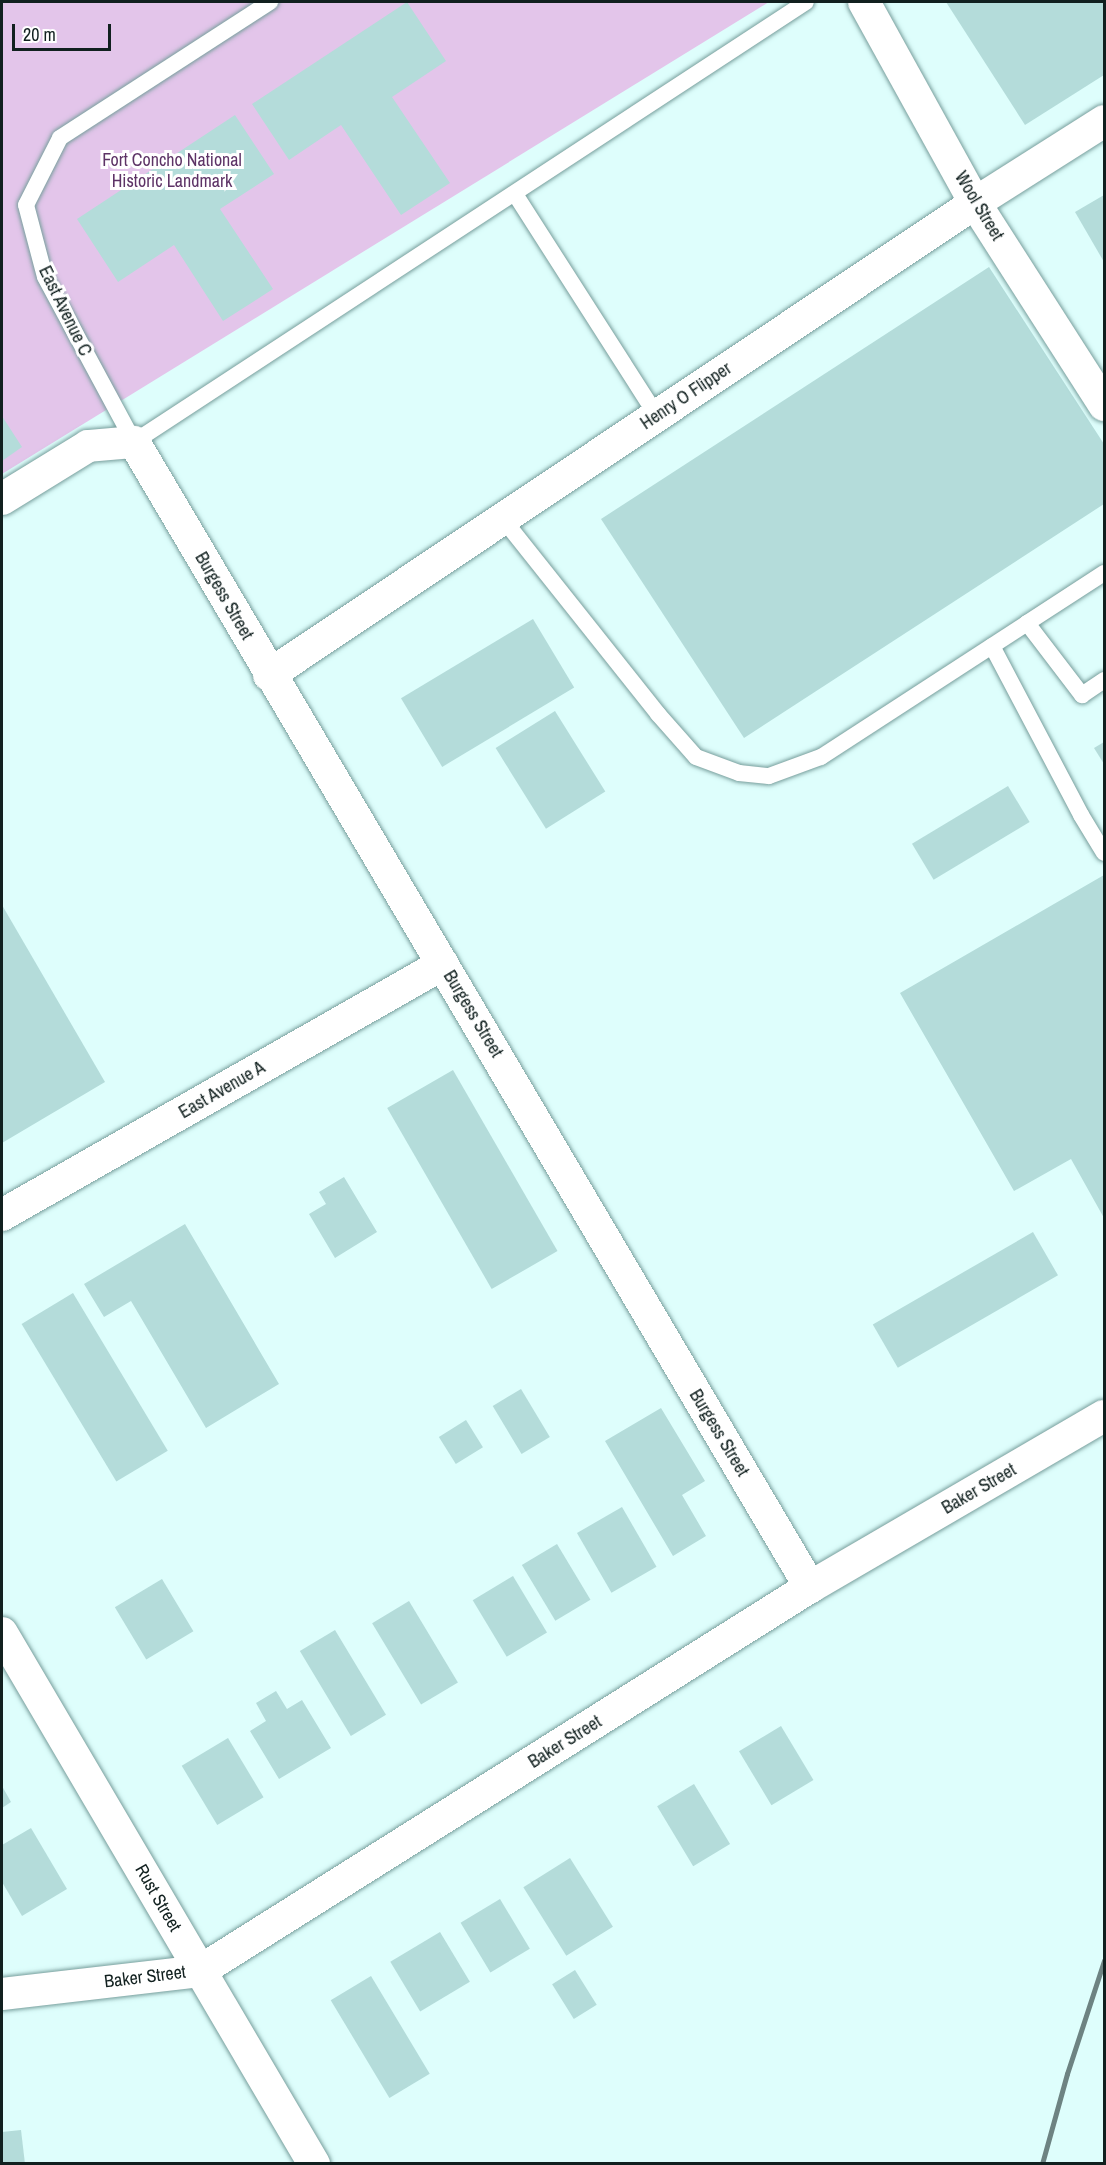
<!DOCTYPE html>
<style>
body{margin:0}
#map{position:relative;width:1106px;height:2165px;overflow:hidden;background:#defefc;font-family:"Archivo Narrow",sans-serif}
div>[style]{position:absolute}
.green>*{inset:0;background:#e3c5ea}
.building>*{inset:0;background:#b4dcda;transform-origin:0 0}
.roads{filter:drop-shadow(0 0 2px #779e9c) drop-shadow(0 0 2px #779e9c)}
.lane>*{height:16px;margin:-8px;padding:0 8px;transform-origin:8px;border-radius:8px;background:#fff}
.street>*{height:32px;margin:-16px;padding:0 16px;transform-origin:16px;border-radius:16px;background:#fff}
.rail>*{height:4.5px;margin:-2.25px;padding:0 2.25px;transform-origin:2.25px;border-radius:2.25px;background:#6d8382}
span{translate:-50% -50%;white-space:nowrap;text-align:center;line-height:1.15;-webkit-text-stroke:6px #fff;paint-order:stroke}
.park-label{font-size:18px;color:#5d3366}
.street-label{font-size:18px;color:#11201f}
.frame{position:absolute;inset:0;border:3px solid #11201f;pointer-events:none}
.scale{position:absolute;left:12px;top:24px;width:99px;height:27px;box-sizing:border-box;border:3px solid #11201f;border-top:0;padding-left:8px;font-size:18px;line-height:21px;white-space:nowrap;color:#11201f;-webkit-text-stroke:4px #fff;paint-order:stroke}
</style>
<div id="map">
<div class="green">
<div style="clip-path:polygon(2px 2px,769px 2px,2px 474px)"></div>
</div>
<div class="building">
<div style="clip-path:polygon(407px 2px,446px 61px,392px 97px,450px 183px,401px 215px,341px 125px,289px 160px,252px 104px)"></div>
<div style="clip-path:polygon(946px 2px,1104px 2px,1104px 75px,1025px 125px)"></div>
<div style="clip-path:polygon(235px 115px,274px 174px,220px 209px,273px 289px,223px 321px,174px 245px,118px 282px,77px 219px)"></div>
<div style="clip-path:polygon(1104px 195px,1104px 262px,1075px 212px)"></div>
<div style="clip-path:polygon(989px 267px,1104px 444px,1104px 504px,744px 738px,601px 519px)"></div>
<div style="clip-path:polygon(2px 416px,22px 447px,2px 461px)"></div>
<div style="left:533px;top:619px;width:80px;height:154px;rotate:59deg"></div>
<div style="left:555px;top:711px;width:95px;height:70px;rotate:58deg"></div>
<div style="clip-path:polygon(1104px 742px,1104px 764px,1094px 748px)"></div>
<div style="left:1008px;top:786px;width:42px;height:112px;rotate:59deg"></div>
<div style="clip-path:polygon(1104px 875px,1104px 1218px,1071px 1159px,1014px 1191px,900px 993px)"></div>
<div style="clip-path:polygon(2px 905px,105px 1082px,2px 1143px)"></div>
<div style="left:453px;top:1070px;width:209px;height:76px;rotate:60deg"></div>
<div style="clip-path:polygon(344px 1177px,377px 1232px,335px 1258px,309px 1214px,326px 1204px,319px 1192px)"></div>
<div style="clip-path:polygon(185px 1224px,279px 1384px,206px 1428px,131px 1301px,104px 1317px,84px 1284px)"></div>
<div style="left:1033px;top:1232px;width:50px;height:185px;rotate:60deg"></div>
<div style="left:73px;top:1293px;width:184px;height:60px;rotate:59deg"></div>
<div style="left:521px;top:1389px;width:56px;height:33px;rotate:59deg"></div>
<div style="clip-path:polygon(661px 1408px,705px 1481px,682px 1495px,706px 1536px,673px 1556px,605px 1441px)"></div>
<div style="left:466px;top:1420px;width:32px;height:32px;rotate:58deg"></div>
<div style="left:622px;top:1507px;width:69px;height:52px;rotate:60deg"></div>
<div style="left:557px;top:1544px;width:65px;height:41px;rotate:59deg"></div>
<div style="left:513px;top:1576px;width:66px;height:47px;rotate:59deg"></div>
<div style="left:162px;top:1579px;width:61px;height:55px;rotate:59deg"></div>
<div style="left:409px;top:1601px;width:95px;height:43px;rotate:59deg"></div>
<div style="left:335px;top:1630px;width:99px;height:41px;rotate:59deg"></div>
<div style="clip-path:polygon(276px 1691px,287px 1709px,302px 1700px,331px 1748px,279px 1779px,250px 1731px,266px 1721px,256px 1703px)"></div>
<div style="left:781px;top:1726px;width:63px;height:49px;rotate:59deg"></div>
<div style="left:228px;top:1738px;width:69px;height:54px;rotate:59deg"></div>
<div style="left:694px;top:1784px;width:70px;height:43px;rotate:59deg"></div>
<div style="clip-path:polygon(2px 1786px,11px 1802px,2px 1808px)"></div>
<div style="clip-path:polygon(31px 1828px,67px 1889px,22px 1916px,2px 1882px,2px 1845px)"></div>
<div style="left:570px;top:1858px;width:81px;height:55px;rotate:58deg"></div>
<div style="left:500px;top:1899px;width:58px;height:46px;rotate:59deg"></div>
<div style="left:440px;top:1932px;width:58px;height:58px;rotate:59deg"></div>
<div style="left:575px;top:1970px;width:41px;height:27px;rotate:58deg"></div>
<div style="left:371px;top:1976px;width:114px;height:47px;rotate:59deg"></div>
<div style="clip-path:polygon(21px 2130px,25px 2164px,2px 2164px,2px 2132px)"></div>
</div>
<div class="roads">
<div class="lane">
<div style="left:270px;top:2px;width:250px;rotate:147.1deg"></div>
<div style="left:60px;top:138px;width:75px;rotate:116.9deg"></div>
<div style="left:26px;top:205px;width:74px;rotate:75.2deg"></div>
<div style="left:45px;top:277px;width:187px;rotate:61.7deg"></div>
<div style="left:134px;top:442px;width:803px;rotate:-33.22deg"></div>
<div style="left:515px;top:194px;width:264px;rotate:57.4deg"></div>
<div style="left:503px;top:519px;width:249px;rotate:51.5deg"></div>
<div style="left:658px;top:714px;width:57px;rotate:48.5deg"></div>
<div style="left:696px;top:757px;width:46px;rotate:20.4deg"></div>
<div style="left:739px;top:773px;width:30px;rotate:6deg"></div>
<div style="left:769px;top:776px;width:55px;rotate:-20.1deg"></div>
<div style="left:821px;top:757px;width:246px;rotate:-33deg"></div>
<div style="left:1104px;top:573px;width:92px;rotate:147deg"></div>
<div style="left:1027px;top:623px;width:91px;rotate:52.6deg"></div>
<div style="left:1082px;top:695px;width:27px;rotate:-34deg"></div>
<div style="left:992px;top:646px;width:191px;rotate:62.2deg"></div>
<div style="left:1081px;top:815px;width:44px;rotate:58.8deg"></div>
</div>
<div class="street">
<div style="left:864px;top:2px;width:230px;rotate:61.1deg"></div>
<div style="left:975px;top:203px;width:240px;rotate:57.4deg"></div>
<div style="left:2px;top:499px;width:101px;rotate:-31.6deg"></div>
<div style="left:88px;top:446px;width:46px;rotate:-5deg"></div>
<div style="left:134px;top:442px;width:1330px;rotate:59.44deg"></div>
<div style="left:269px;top:675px;width:849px;rotate:-33.76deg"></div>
<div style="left:975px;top:203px;width:153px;rotate:-32.4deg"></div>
<div style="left:2px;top:1215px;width:507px;rotate:-29.65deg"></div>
<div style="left:2px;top:1633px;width:616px;rotate:59.56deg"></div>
<div style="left:2px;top:1994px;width:199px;rotate:-6.6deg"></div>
<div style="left:200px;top:1971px;width:721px;rotate:-32.19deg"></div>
<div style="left:810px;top:1587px;width:340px;rotate:-30.2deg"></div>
</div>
</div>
<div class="rail">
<div style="left:1042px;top:2164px;width:93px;rotate:-74.5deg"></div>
<div style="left:1067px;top:2074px;width:119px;rotate:-71.9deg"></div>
</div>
<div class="park-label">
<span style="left:172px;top:171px">Fort Concho National<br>Historic Landmark</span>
</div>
<div class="street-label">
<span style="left:979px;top:206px;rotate:59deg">Wool Street</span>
<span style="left:65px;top:311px;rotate:64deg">East Avenue C</span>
<span style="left:686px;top:396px;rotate:-34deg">Henry O Flipper</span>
<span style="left:224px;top:596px;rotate:60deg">Burgess Street</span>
<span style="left:473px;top:1014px;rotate:59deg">Burgess Street</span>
<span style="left:222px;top:1090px;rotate:-30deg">East Avenue A</span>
<span style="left:719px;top:1433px;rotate:59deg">Burgess Street</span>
<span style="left:979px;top:1489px;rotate:-30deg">Baker Street</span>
<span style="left:565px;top:1742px;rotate:-32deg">Baker Street</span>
<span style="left:158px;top:1898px;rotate:60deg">Rust Street</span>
<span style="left:145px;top:1977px;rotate:-7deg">Baker Street</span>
</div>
<div class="frame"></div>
<div class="scale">20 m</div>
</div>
